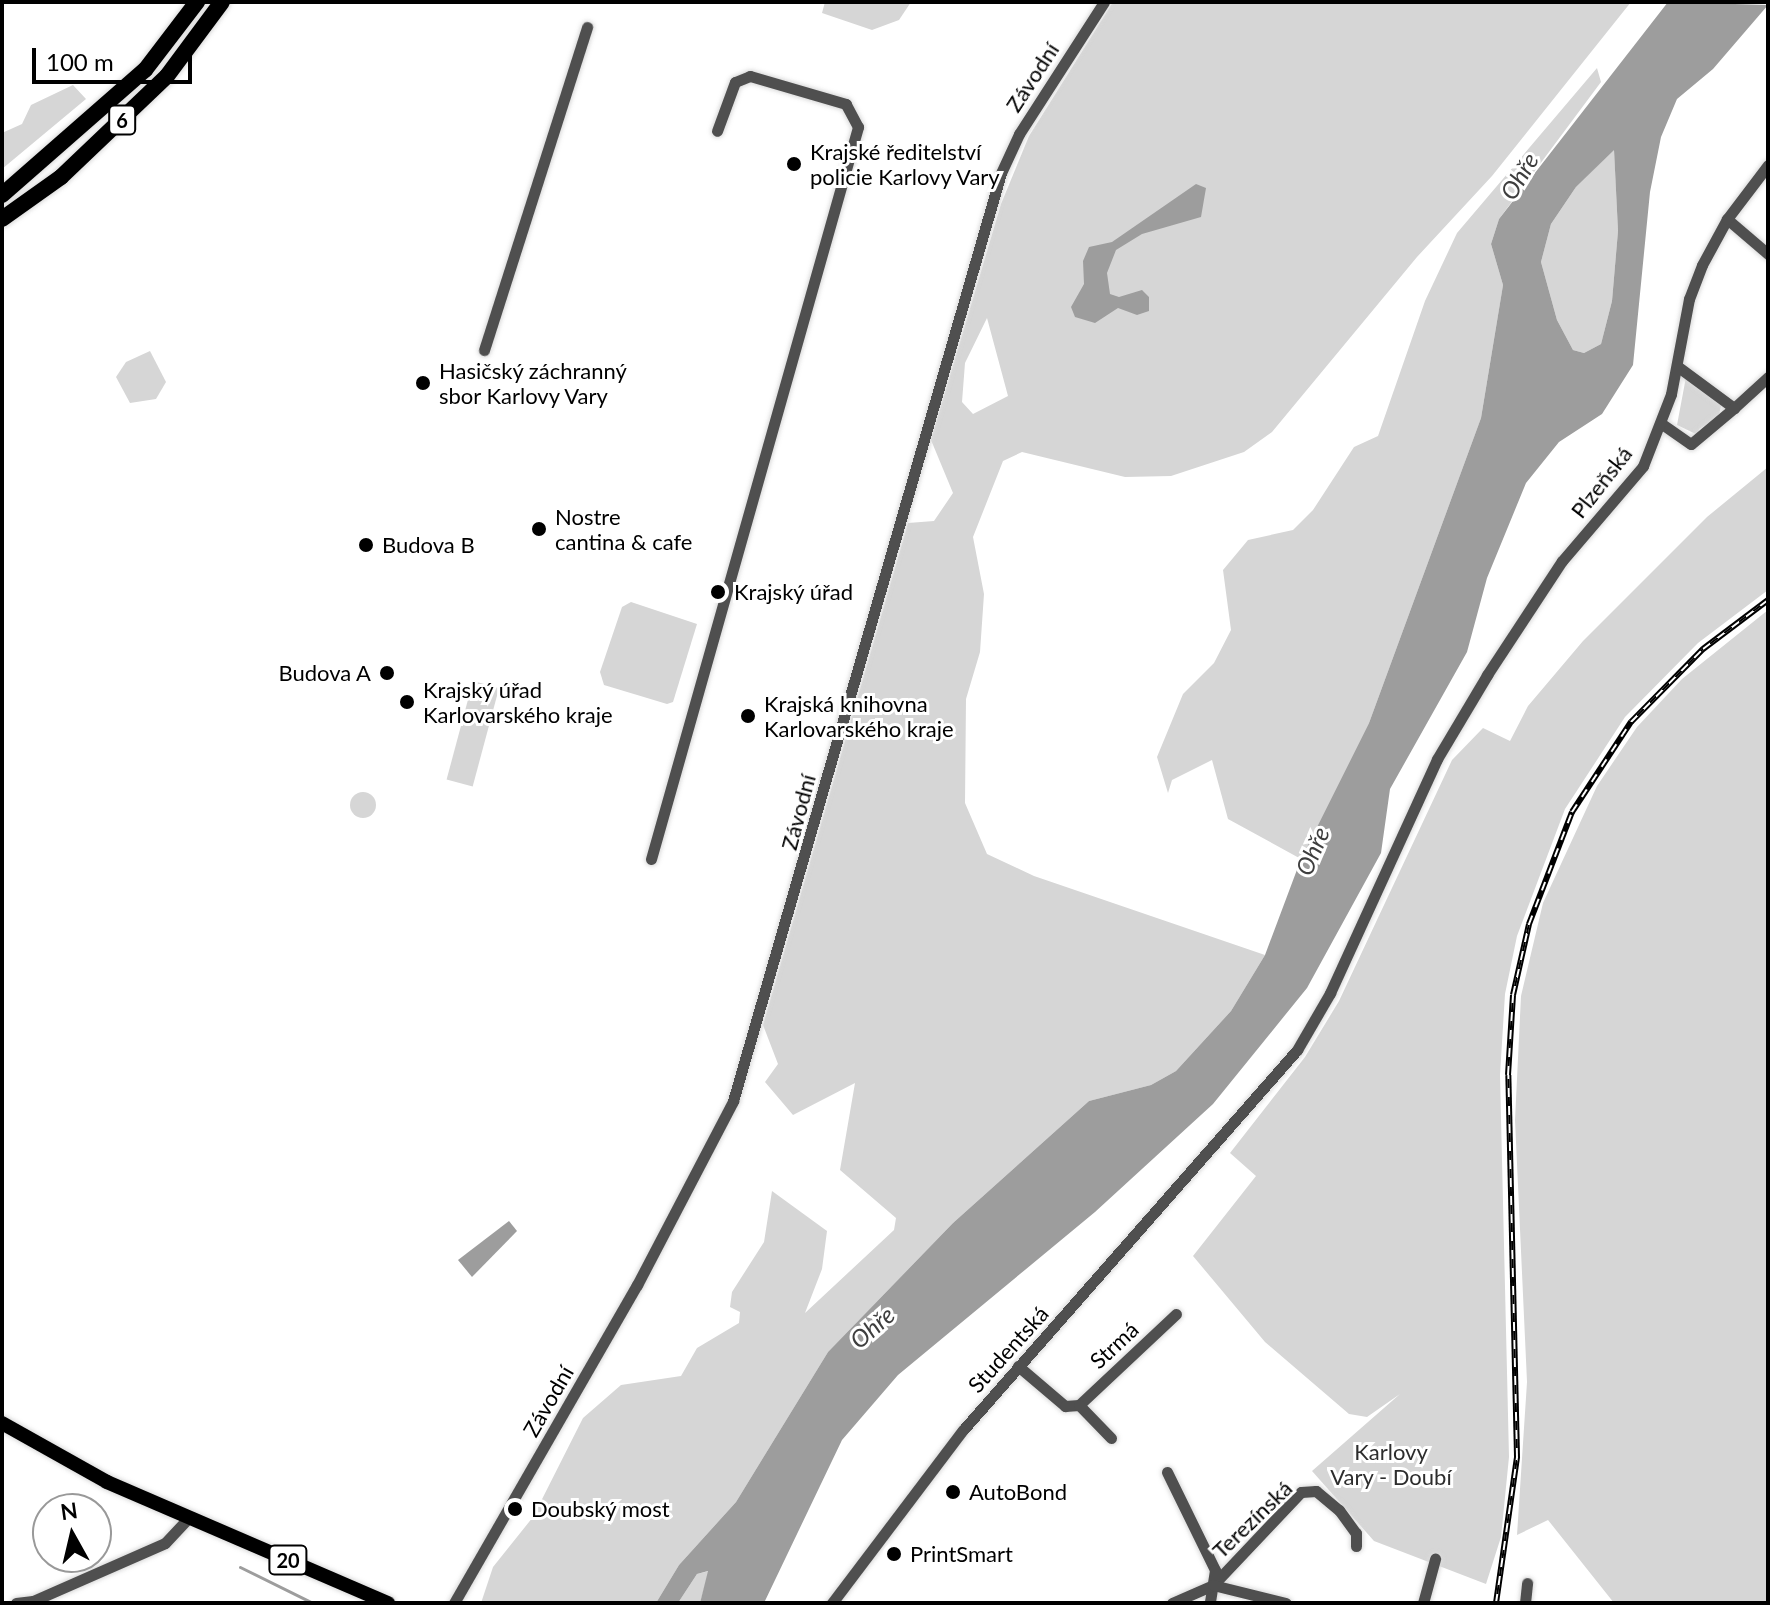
<!DOCTYPE html>
<meta charset="utf-8">
<style>
body{margin:0}
#map{position:relative;width:1770px;height:1605px;overflow:hidden;background:#fff;font-family:Lato,sans-serif}
div>[style]{position:absolute}
.green>*{inset:0;background:#d6d6d6;transform-origin:0 0}
.round{border-radius:50%}
.water>*{inset:0;background:#9d9d9d}
.stream>*{height:3px;margin:-1.5px;padding:0 1.5px;transform-origin:1.5px;border-radius:1.5px;background:#9d9d9d}
.roads{filter:drop-shadow(0 0 2px #dbdbdb) drop-shadow(0 0 2px #dbdbdb)}
.minor>*{height:11px;margin:-5.5px;padding:0 5.5px;transform-origin:5.5px;border-radius:5.5px;background:#4f4f4f}
.major>*{height:14px;margin:-7px;padding:0 7px;transform-origin:7px;border-radius:7px;background:#000}
.highway>*{height:16px;margin:-8px;padding:0 8px;transform-origin:8px;border-radius:8px;background:#000}
.rail>*{height:6px;margin-top:-3px;transform-origin:0;background:repeating-linear-gradient(90deg,#fff 0 9px,#000 0 18px);box-sizing:border-box;border-block:2px solid #000}
.dots>*{width:22px;height:22px;translate:-50% -50%;box-sizing:border-box;border:4px solid #fff;border-radius:50%}
span{translate:-50% -50%;white-space:nowrap;text-align:center;line-height:1.15;-webkit-text-stroke:6px #fff;paint-order:stroke}
.shield-label span{padding:2px 6px;background:#fff;border:2px solid;border-radius:6px;-webkit-text-stroke-width:0}
.shield-label{font-size:20px;color:#000;font-weight:700}
.street-label{font-size:22px;color:#000}
.poi-label{font-size:22px;color:#000}
.left{translate:0 -50%;text-align:left}
.right{translate:-100% -50%;text-align:right}
.park-label{font-size:22px;color:#2d2d2d}
.water-label{font-size:24px;color:#3e3e3e;font-style:italic}
.frame{position:absolute;inset:0;border:4px solid #000;pointer-events:none}
.north{position:absolute;left:32px;top:1493px;width:80px;height:80px;box-sizing:border-box;background:#fff;border:2px solid #999;border-radius:50%;rotate:352deg;font-size:22px;font-weight:700;line-height:32px;text-align:center;color:#000}
.north::after{content:'';display:block;margin:auto;width:28px;height:36px;background:#000;clip-path:polygon(50% 0,100% 100%,50% 72%,0 100%)}
.scale{position:absolute;left:32px;top:48px;width:160px;height:36px;box-sizing:border-box;border:4px solid #000;border-top:0;padding-left:10px;font-size:24px;line-height:28px;white-space:nowrap;color:#000;-webkit-text-stroke:6px #fff;paint-order:stroke}
</style>
<div id="map">
<div class="green">
<div style="clip-path:polygon(825px 2px,911px 2px,899px 20px,872px 30px,822px 13px)"></div>
<div style="clip-path:polygon(evenodd,1113px 2px,1631px 2px,1492px 176px,1417px 257px,1272px 432px,1244px 452px,1171px 476px,1125px 477px,1022px 452px,1003px 461px,973px 537px,984px 594px,980px 652px,966px 699px,965px 803px,987px 854px,1034px 876px,1265px 955px,1231px 1011px,1176px 1071px,1151px 1085px,1089px 1101px,953px 1223px,828px 1352px,736px 1502px,679px 1565px,656px 1603px,481px 1603px,493px 1567px,533px 1517px,583px 1418px,621px 1385px,681px 1376px,697px 1348px,739px 1323px,740px 1312px,730px 1307px,732px 1292px,764px 1242px,772px 1191px,827px 1231px,822px 1269px,805px 1313px,894px 1230px,896px 1218px,840px 1170px,855px 1083px,793px 1115px,765px 1082px,778px 1064px,763px 1025px,908px 523px,934px 521px,953px 493px,931px 440px,1001px 204px,1029px 136px,1113px 2px,987px 318px,1008px 396px,973px 414px,962px 402px,965px 363px,987px 318px)"></div>
<div style="clip-path:polygon(1597px 68px,1601px 82px,1499px 219px,1491px 244px,1503px 285px,1481px 418px,1369px 723px,1301px 859px,1228px 819px,1212px 760px,1172px 780px,1168px 793px,1157px 757px,1183px 694px,1214px 663px,1231px 630px,1223px 570px,1248px 540px,1293px 530px,1313px 510px,1354px 447px,1378px 436px,1425px 301px,1457px 233px)"></div>
<div style="clip-path:polygon(73px 85px,86px 99px,2px 169px,2px 133px,22px 124px,31px 105px)"></div>
<div style="clip-path:polygon(1614px 149px,1618px 231px,1612px 301px,1601px 344px,1584px 353px,1573px 350px,1557px 320px,1541px 262px,1551px 224px,1576px 187px)"></div>
<div style="clip-path:polygon(150px 351px,166px 382px,156px 399px,130px 403px,116px 377px,126px 362px)"></div>
<div style="clip-path:polygon(1686px 377px,1722px 403px,1718px 418px,1699px 429px,1698px 435px,1677px 425px)"></div>
<div style="clip-path:polygon(1768px 467px,1768px 590px,1698px 643px,1625px 717px,1565px 809px,1517px 936px,1505px 994px,1500px 1075px,1509px 1457px,1501px 1537px,1486px 1584px,1374px 1541px,1312px 1471px,1400px 1394px,1367px 1417px,1349px 1414px,1265px 1342px,1193px 1256px,1256px 1176px,1230px 1153px,1305px 1057px,1339px 1001px,1452px 760px,1483px 728px,1510px 741px,1528px 706px,1583px 641px,1707px 517px)"></div>
<div style="clip-path:polygon(631px 602px,697px 624px,673px 702px,667px 704px,604px 685px,600px 672px,622px 607px)"></div>
<div style="clip-path:polygon(1768px 610px,1768px 1603px,1614px 1603px,1548px 1520px,1517px 1535px,1527px 1382px,1515px 1120px,1521px 996px,1543px 903px,1597px 786px,1637px 727px,1682px 679px)"></div>
<div style="left:473px;top:681px;width:27px;height:102px;rotate:15deg"></div>
<div class="round" style="left:350px;top:792px;width:26px;height:26px"></div>
<div style="clip-path:polygon(709px 1571px,700px 1603px,678px 1603px,697px 1574px)"></div>
</div>
<div class="water">
<div style="clip-path:polygon(evenodd,1668px 2px,1768px 5px,1713px 69px,1677px 99px,1661px 137px,1650px 192px,1633px 365px,1602px 414px,1559px 442px,1526px 483px,1487px 578px,1467px 652px,1390px 789px,1381px 853px,1307px 988px,1213px 1104px,1095px 1212px,898px 1375px,842px 1440px,764px 1603px,700px 1603px,708px 1571px,697px 1574px,678px 1603px,656px 1603px,679px 1565px,736px 1502px,828px 1352px,953px 1223px,1089px 1101px,1151px 1085px,1176px 1071px,1231px 1011px,1265px 955px,1301px 859px,1369px 723px,1481px 418px,1503px 285px,1491px 244px,1499px 219px,1668px 2px,1614px 150px,1618px 231px,1612px 301px,1601px 344px,1584px 353px,1573px 350px,1557px 320px,1541px 262px,1551px 224px,1576px 187px,1614px 150px)"></div>
<div style="clip-path:polygon(1196px 184px,1206px 188px,1201px 217px,1142px 234px,1116px 250px,1107px 273px,1110px 294px,1119px 297px,1142px 290px,1149px 297px,1149px 311px,1137px 315px,1118px 308px,1095px 323px,1075px 317px,1071px 307px,1084px 284px,1083px 261px,1089px 247px,1112px 242px)"></div>
<div style="clip-path:polygon(509px 1221px,517px 1231px,472px 1277px,458px 1260px)"></div>
</div>
<div class="stream">
<div style="left:240px;top:1567px;width:81px;rotate:26.3deg"></div>
</div>
<div class="roads">
<div class="minor">
<div style="left:1727px;top:219px;width:54px;rotate:40.5deg"></div>
<div style="left:484px;top:350px;width:339px;rotate:-72.3deg"></div>
<div style="left:1677px;top:366px;width:71px;rotate:36.4deg"></div>
<div style="left:1734px;top:408px;width:46px;rotate:-42.4deg"></div>
<div style="left:1662px;top:424px;width:35px;rotate:35deg"></div>
<div style="left:1691px;top:444px;width:56px;rotate:-39.9deg"></div>
<div style="left:651px;top:859px;width:761px;rotate:-74.21deg"></div>
<div style="left:858px;top:127px;width:26px;rotate:-118deg"></div>
<div style="left:846px;top:104px;width:100px;rotate:-163.7deg"></div>
<div style="left:750px;top:76px;width:16px;rotate:158deg"></div>
<div style="left:735px;top:82px;width:52px;rotate:110.2deg"></div>
<div style="left:1018px;top:1366px;width:62px;rotate:40.4deg"></div>
<div style="left:1065px;top:1406px;width:14px;rotate:-4deg"></div>
<div style="left:1079px;top:1405px;width:133px;rotate:-43.2deg"></div>
<div style="left:1079px;top:1405px;width:46px;rotate:45.9deg"></div>
<div style="left:1167px;top:1472px;width:109px;rotate:63.9deg"></div>
<div style="left:1215px;top:1570px;width:33px;rotate:99deg"></div>
<div style="left:1213px;top:1585px;width:128px;rotate:-46.6deg"></div>
<div style="left:1301px;top:1492px;width:15px;rotate:-4deg"></div>
<div style="left:1316px;top:1491px;width:30px;rotate:40deg"></div>
<div style="left:1339px;top:1510px;width:29px;rotate:54deg"></div>
<div style="left:1356px;top:1533px;width:13px;rotate:90deg"></div>
<div style="left:16px;top:1603px;width:17px;rotate:-7deg"></div>
<div style="left:33px;top:1601px;width:144px;rotate:-23.7deg"></div>
<div style="left:165px;top:1543px;width:34px;rotate:-47deg"></div>
<div style="left:454px;top:1603px;width:367px;rotate:-60.1deg"></div>
<div style="left:637px;top:1285px;width:208px;rotate:-62.4deg"></div>
<div style="left:733px;top:1101px;width:966px;rotate:-73.89deg"></div>
<div style="left:1001px;top:173px;width:43px;rotate:-65.2deg"></div>
<div style="left:1019px;top:134px;width:157px;rotate:-57.2deg"></div>
<div style="left:832px;top:1603px;width:217px;rotate:-52.9deg"></div>
<div style="left:963px;top:1430px;width:506px;rotate:-48.69deg"></div>
<div style="left:1297px;top:1050px;width:66px;rotate:-59.9deg"></div>
<div style="left:1330px;top:993px;width:257px;rotate:-65.4deg"></div>
<div style="left:1437px;top:759px;width:98px;rotate:-59.2deg"></div>
<div style="left:1487px;top:675px;width:136px;rotate:-56.7deg"></div>
<div style="left:1562px;top:561px;width:125px;rotate:-49.5deg"></div>
<div style="left:1643px;top:466px;width:77px;rotate:-68.7deg"></div>
<div style="left:1671px;top:394px;width:97px;rotate:-79.3deg"></div>
<div style="left:1689px;top:299px;width:36px;rotate:-69deg"></div>
<div style="left:1702px;top:265px;width:52px;rotate:-61.5deg"></div>
<div style="left:1727px;top:219px;width:68px;rotate:-52.8deg"></div>
<div style="left:1172px;top:1603px;width:45px;rotate:-23.7deg"></div>
<div style="left:1213px;top:1585px;width:75px;rotate:13.9deg"></div>
<div style="left:1423px;top:1603px;width:46px;rotate:-74.7deg"></div>
<div style="left:1525px;top:1603px;width:20px;rotate:-84deg"></div>
</div>
<div class="major">
<div style="left:2px;top:1423px;width:120px;rotate:29.3deg"></div>
<div style="left:107px;top:1482px;width:306px;rotate:23.3deg"></div>
</div>
<div class="highway">
<div style="left:2px;top:195px;width:190px;rotate:-41.2deg"></div>
<div style="left:145px;top:70px;width:86px;rotate:-52.6deg"></div>
<div style="left:2px;top:219px;width:72px;rotate:-35.4deg"></div>
<div style="left:61px;top:177px;width:146px;rotate:-43.6deg"></div>
<div style="left:167px;top:76px;width:92px;rotate:-53.4deg"></div>
</div>
</div>
<div class="rail">
<div style="left:1496px;top:1603px;width:148px;rotate:-81.8deg"></div>
<div style="left:1517px;top:1457px;width:382px;rotate:-91.3deg"></div>
<div style="left:1508px;top:1075px;width:80px;rotate:-86.4deg"></div>
<div style="left:1513px;top:995px;width:73px;rotate:-77.3deg"></div>
<div style="left:1529px;top:924px;width:120px;rotate:-69deg"></div>
<div style="left:1572px;top:812px;width:108px;rotate:-56.8deg"></div>
<div style="left:1631px;top:722px;width:103px;rotate:-45.4deg"></div>
<div style="left:1703px;top:649px;width:81px;rotate:-37deg"></div>
</div>
<div class="dots">
<div style="left:794px;top:164px;background:#000"></div>
<div style="left:423px;top:383px;background:#000"></div>
<div style="left:539px;top:529px;background:#000"></div>
<div style="left:366px;top:545px;background:#000"></div>
<div style="left:718px;top:592px;background:#000"></div>
<div style="left:387px;top:673px;background:#000"></div>
<div style="left:407px;top:702px;background:#000"></div>
<div style="left:748px;top:716px;background:#000"></div>
<div style="left:953px;top:1492px;background:#000"></div>
<div style="left:515px;top:1509px;background:#000"></div>
<div style="left:894px;top:1554px;background:#000"></div>
</div>
<div class="shield-label">
<span style="left:122px;top:120px">6</span>
<span style="left:288px;top:1560px">20</span>
</div>
<div class="street-label">
<span style="left:1032px;top:77px;rotate:-57deg">Závodní</span>
<span style="left:1601px;top:482px;rotate:-52deg">Plzeňská</span>
<span style="left:798px;top:812px;rotate:-75deg">Závodní</span>
<span style="left:1114px;top:1345px;rotate:-43deg">Strmá</span>
<span style="left:1008px;top:1349px;rotate:-48deg">Studentská</span>
<span style="left:548px;top:1401px;rotate:-60deg">Závodní</span>
<span style="left:1252px;top:1519px;rotate:-44deg">Terezínská</span>
</div>
<div class="poi-label">
<span class="left" style="left:810px;top:164px">Krajské ředitelství<br>policie Karlovy Vary</span>
<span class="left" style="left:439px;top:383px">Hasičský záchranný<br>sbor Karlovy Vary</span>
<span class="left" style="left:555px;top:529px">Nostre<br>cantina &amp; cafe</span>
<span class="left" style="left:382px;top:545px">Budova B</span>
<span class="left" style="left:734px;top:592px">Krajský úřad</span>
<span class="right" style="left:371px;top:673px">Budova A</span>
<span class="left" style="left:423px;top:702px">Krajský úřad<br>Karlovarského kraje</span>
<span class="left" style="left:764px;top:716px">Krajská knihovna<br>Karlovarského kraje</span>
<span class="left" style="left:969px;top:1492px">AutoBond</span>
<span class="left" style="left:531px;top:1509px">Doubský most</span>
<span class="left" style="left:910px;top:1554px">PrintSmart</span>
</div>
<div class="park-label">
<span style="left:1391px;top:1464px">Karlovy<br>Vary - Doubí</span>
</div>
<div class="water-label">
<span style="left:1519px;top:176px;rotate:-59deg">Ohře</span>
<span style="left:1312px;top:851px;rotate:-67deg">Ohře</span>
<span style="left:872px;top:1327px;rotate:-41deg">Ohře</span>
</div>
<div class="frame"></div>
<div class="north">N</div>
<div class="scale">100 m</div>
</div>
